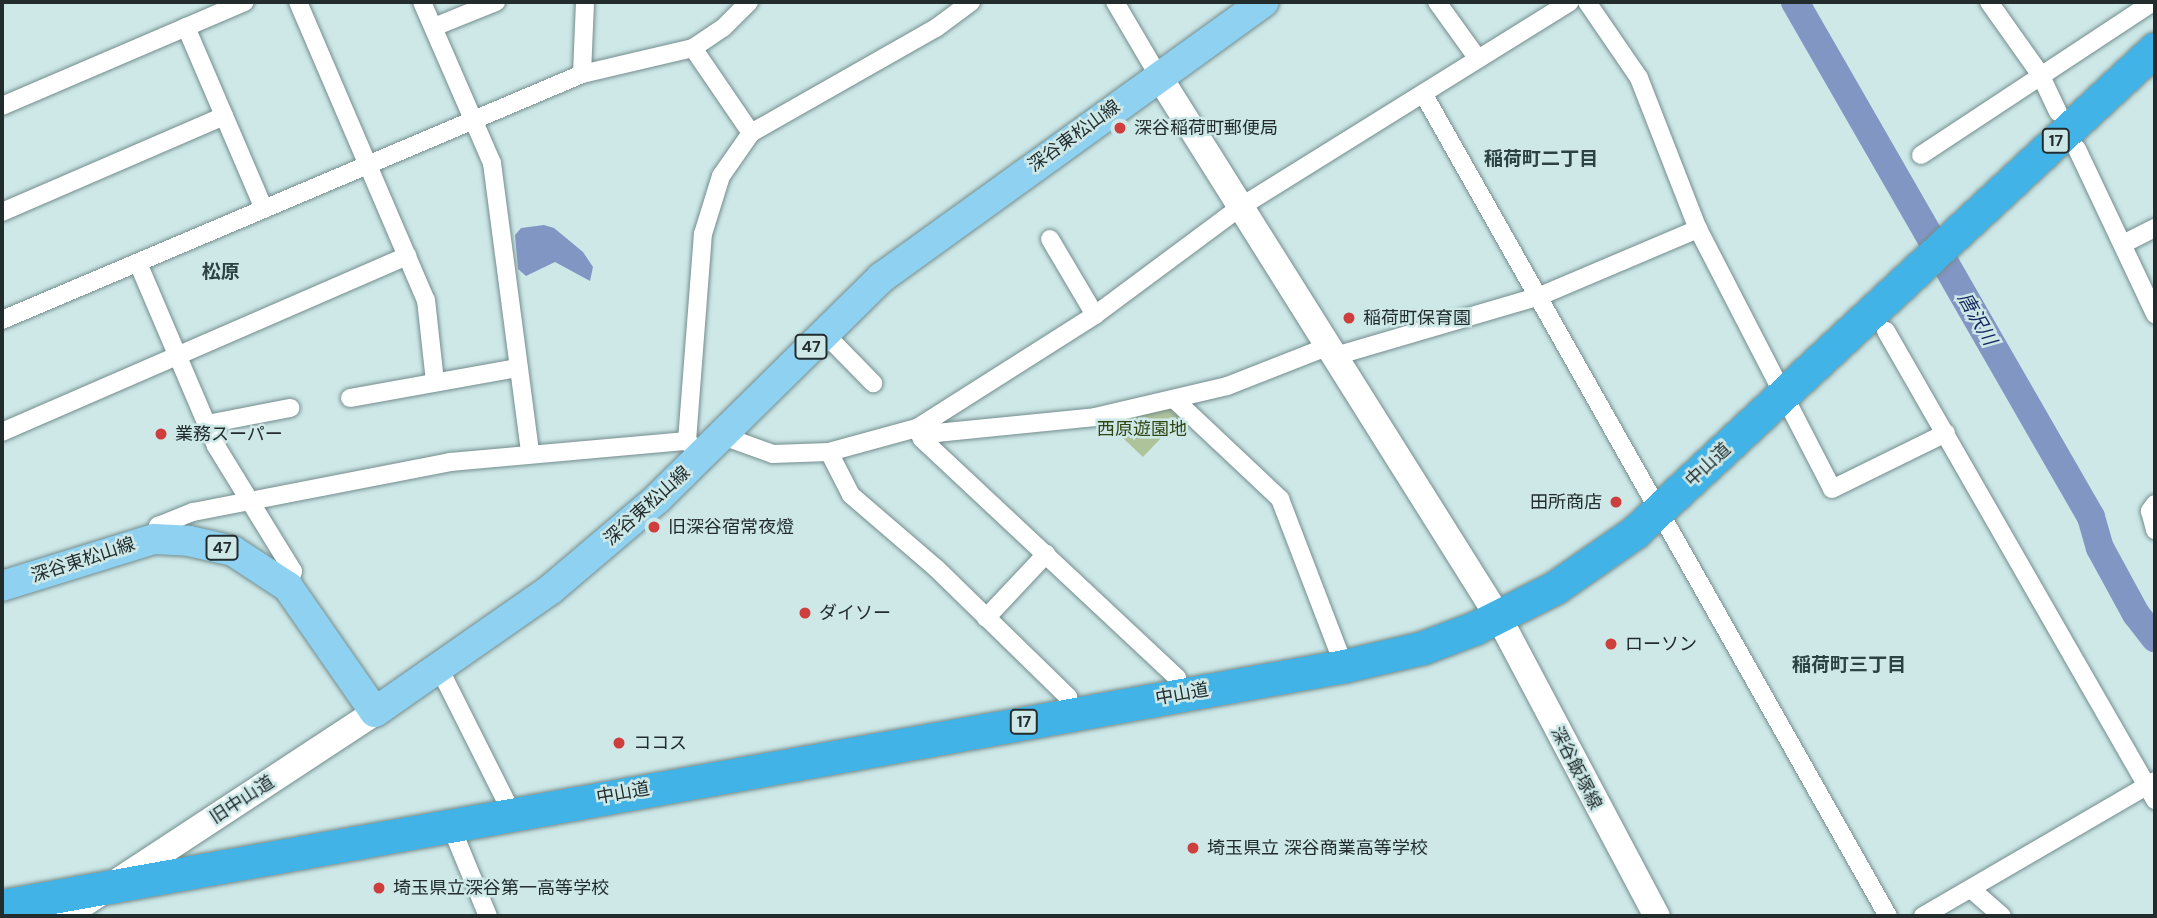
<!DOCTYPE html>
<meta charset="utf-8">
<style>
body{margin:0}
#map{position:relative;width:2157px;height:918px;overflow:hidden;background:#cee8e8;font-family:"DM Sans","Noto Sans JP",sans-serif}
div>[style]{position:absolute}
.green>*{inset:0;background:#afc39b}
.water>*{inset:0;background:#8296c4}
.river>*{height:28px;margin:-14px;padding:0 14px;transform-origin:14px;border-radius:14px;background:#8296c4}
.roads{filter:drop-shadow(0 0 2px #748c8d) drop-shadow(0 0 2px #748c8d)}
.street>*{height:18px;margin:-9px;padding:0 9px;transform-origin:9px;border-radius:9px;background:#fff}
.secondary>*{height:26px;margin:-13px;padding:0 13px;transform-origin:13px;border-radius:13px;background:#fff}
.primary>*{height:30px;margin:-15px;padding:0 15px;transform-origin:15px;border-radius:15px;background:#8ed1f1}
.highway>*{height:33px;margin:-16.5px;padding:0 16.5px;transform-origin:16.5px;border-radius:16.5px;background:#42b3e7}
.dots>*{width:19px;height:19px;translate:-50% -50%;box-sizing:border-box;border:4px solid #cee8e8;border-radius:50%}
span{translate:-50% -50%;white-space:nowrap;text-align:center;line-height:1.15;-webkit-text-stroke:5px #cee8e8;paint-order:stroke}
.shield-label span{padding:2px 5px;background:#cee8e8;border:2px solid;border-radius:5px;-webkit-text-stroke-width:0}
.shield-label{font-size:16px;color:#222c2d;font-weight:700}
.poi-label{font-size:18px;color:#222c2d}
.left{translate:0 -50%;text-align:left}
.right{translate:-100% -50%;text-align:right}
.street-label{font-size:18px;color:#222c2d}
.park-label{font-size:18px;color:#304611}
.neighbourhood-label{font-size:19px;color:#2d4243;font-weight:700}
.water-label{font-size:19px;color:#15265e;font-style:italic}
.frame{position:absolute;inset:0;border:4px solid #222c2d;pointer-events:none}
</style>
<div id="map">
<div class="green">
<div style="clip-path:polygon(1168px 404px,1183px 415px,1143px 457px,1107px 423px,1109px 417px)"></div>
</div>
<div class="water">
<div style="clip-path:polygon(544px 225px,554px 228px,583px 252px,593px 267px,590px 281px,555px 262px,526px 276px,518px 269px,515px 235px,521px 228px)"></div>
</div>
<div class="river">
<div style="left:1795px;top:2px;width:594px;rotate:60.11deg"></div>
<div style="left:2091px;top:517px;width:32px;rotate:74deg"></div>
<div style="left:2100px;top:548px;width:75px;rotate:61.4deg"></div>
<div style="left:2136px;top:614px;width:31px;rotate:52deg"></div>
</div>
<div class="roads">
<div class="street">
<div style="left:298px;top:2px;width:324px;rotate:66.8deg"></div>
<div style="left:426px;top:300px;width:81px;rotate:83.7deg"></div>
<div style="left:422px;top:2px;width:176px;rotate:66.5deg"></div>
<div style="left:492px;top:163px;width:292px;rotate:82.5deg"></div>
<div style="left:1115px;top:2px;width:85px;rotate:59.5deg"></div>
<div style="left:1437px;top:2px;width:70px;rotate:54.3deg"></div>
<div style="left:1587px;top:2px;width:92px;rotate:55.6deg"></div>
<div style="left:1639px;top:78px;width:162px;rotate:68.7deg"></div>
<div style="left:1698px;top:229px;width:292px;rotate:62.7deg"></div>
<div style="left:1832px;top:489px;width:127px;rotate:-26.2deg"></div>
<div style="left:1989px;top:2px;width:88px;rotate:54.7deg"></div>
<div style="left:2040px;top:74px;width:42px;rotate:64.7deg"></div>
<div style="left:186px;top:27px;width:198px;rotate:66.8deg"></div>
<div style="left:434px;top:27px;width:67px;rotate:-22deg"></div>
<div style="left:693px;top:48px;width:103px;rotate:55.7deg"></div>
<div style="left:582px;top:74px;width:72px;rotate:-87.6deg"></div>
<div style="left:1424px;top:95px;width:943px;rotate:60.53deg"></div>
<div style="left:2px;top:106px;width:264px;rotate:-23.2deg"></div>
<div style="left:2077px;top:149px;width:183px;rotate:64.7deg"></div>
<div style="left:1921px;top:155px;width:278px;rotate:-33.4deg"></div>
<div style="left:2px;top:212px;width:242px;rotate:-23.4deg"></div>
<div style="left:1050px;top:239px;width:88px;rotate:59.4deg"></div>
<div style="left:2123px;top:244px;width:36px;rotate:-27deg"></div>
<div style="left:138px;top:263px;width:199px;rotate:66.9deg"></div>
<div style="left:216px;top:446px;width:147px;rotate:58.4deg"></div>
<div style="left:293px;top:571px;width:17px;rotate:107deg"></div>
<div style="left:2px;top:320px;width:630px;rotate:-22.98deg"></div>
<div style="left:582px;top:74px;width:114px;rotate:-13.2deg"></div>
<div style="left:693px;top:48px;width:36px;rotate:-34deg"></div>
<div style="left:723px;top:28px;width:37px;rotate:-45deg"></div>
<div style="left:1886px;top:331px;width:541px;rotate:60.16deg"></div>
<div style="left:825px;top:334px;width:69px;rotate:45.6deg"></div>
<div style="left:1335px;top:356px;width:214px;rotate:-16.3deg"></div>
<div style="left:1540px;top:296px;width:172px;rotate:-23deg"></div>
<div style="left:350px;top:398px;width:170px;rotate:-10.2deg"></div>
<div style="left:1174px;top:399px;width:146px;rotate:43.3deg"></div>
<div style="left:1280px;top:499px;width:179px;rotate:69deg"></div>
<div style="left:207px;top:424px;width:85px;rotate:-10.9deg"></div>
<div style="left:917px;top:428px;width:20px;rotate:15deg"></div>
<div style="left:936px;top:433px;width:160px;rotate:-5.7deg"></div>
<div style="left:1095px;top:417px;width:136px;rotate:-13.2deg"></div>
<div style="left:1227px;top:386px;width:110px;rotate:-21.4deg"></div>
<div style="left:917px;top:428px;width:12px;rotate:66deg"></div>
<div style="left:922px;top:439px;width:349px;rotate:43.1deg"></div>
<div style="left:1177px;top:678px;width:16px;rotate:79deg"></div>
<div style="left:2px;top:432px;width:442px;rotate:-23.5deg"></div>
<div style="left:723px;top:436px;width:53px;rotate:19.8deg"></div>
<div style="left:773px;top:454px;width:56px;rotate:-2deg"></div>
<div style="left:829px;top:452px;width:91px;rotate:-15.3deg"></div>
<div style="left:917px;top:428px;width:211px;rotate:-32.4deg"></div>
<div style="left:1095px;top:315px;width:183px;rotate:-36.6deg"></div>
<div style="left:1242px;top:206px;width:386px;rotate:-31.9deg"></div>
<div style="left:687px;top:441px;width:208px;rotate:-85.6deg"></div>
<div style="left:703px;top:234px;width:61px;rotate:-72.8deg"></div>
<div style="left:721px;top:176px;width:52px;rotate:-55.1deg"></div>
<div style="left:751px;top:133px;width:213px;rotate:-29.6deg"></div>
<div style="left:936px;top:28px;width:44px;rotate:-36.6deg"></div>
<div style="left:829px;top:452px;width:48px;rotate:62.9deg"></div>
<div style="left:851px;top:495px;width:112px;rotate:40.7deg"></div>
<div style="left:936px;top:568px;width:185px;rotate:44.3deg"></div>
<div style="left:1068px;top:697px;width:17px;rotate:80deg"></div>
<div style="left:2155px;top:504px;width:9px;rotate:126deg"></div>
<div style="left:2150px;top:511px;width:20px;rotate:75deg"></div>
<div style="left:154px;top:539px;width:14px;rotate:-73deg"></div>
<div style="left:158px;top:526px;width:38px;rotate:-22deg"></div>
<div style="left:193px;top:512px;width:262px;rotate:-11deg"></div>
<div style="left:450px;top:462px;width:238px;rotate:-5.1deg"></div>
<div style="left:687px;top:441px;width:12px;rotate:42deg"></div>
<div style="left:986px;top:618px;width:88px;rotate:-46.8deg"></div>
<div style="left:439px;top:668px;width:162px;rotate:63.3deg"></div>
<div style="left:450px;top:824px;width:100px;rotate:67.6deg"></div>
<div style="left:1971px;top:889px;width:41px;rotate:41.1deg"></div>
<div style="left:1923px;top:916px;width:268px;rotate:-30.2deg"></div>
</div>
<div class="secondary">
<div style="left:1158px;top:75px;width:641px;rotate:57.87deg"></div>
<div style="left:1499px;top:618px;width:337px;rotate:62.1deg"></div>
<div style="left:65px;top:916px;width:371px;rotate:-33.3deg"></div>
</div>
<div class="primary">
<div style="left:2px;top:586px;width:159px;rotate:-17.2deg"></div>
<div style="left:154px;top:539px;width:35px;rotate:3deg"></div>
<div style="left:189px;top:541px;width:45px;rotate:12.8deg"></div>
<div style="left:233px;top:551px;width:66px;rotate:33.2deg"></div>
<div style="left:288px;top:587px;width:152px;rotate:55.2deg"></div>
<div style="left:375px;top:712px;width:215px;rotate:-34.9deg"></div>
<div style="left:551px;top:589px;width:139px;rotate:-40.3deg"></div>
<div style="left:657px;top:499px;width:315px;rotate:-44.6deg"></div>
<div style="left:881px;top:278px;width:472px;rotate:-35.8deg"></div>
</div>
<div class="highway">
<div style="left:2px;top:906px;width:1363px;rotate:-10.14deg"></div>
<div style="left:1344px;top:666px;width:80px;rotate:-13deg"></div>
<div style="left:1422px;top:648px;width:57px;rotate:-20.7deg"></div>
<div style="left:1475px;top:628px;width:91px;rotate:-26.8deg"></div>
<div style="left:1556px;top:587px;width:96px;rotate:-34.8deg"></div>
<div style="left:1635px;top:532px;width:710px;rotate:-42.89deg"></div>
</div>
</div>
<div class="dots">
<div style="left:1120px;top:128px;background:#cd3e3c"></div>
<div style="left:1349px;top:318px;background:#cd3e3c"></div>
<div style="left:161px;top:434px;background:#cd3e3c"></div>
<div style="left:1616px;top:502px;background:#cd3e3c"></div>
<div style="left:654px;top:527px;background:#cd3e3c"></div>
<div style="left:805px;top:613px;background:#cd3e3c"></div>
<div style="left:1611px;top:644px;background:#cd3e3c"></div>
<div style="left:619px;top:743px;background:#cd3e3c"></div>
<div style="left:1193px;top:848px;background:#cd3e3c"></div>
<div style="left:379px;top:888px;background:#cd3e3c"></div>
</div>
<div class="shield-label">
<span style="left:2056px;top:141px">17</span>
<span style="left:811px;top:347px">47</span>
<span style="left:222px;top:548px">47</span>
<span style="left:1024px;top:722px">17</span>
</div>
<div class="poi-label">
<span class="left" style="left:1134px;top:128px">深谷稲荷町郵便局</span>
<span class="left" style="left:1363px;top:318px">稲荷町保育園</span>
<span class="left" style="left:175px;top:434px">業務スーパー</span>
<span class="right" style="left:1602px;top:502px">田所商店</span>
<span class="left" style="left:668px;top:527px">旧深谷宿常夜燈</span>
<span class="left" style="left:819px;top:613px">ダイソー</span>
<span class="left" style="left:1625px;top:644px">ローソン</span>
<span class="left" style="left:633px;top:743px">ココス</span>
<span class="left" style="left:1207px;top:848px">埼玉県立 深谷商業高等学校</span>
<span class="left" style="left:393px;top:888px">埼玉県立深谷第一高等学校</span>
</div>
<div class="street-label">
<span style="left:1074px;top:136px;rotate:-36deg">深谷東松山線</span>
<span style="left:1708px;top:465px;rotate:-43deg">中山道</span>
<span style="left:647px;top:506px;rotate:-42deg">深谷東松山線</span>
<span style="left:83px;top:560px;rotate:-18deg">深谷東松山線</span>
<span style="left:1182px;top:694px;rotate:-10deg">中山道</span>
<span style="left:1576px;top:768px;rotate:63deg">深谷飯塚線</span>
<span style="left:623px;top:793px;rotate:-10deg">中山道</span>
<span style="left:242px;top:800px;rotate:-33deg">旧中山道</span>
</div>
<div class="park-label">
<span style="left:1142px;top:429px">西原遊園地</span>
</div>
<div class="neighbourhood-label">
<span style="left:1541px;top:159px">稲荷町二丁目</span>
<span style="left:221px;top:272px">松原</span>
<span style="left:1849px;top:665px">稲荷町三丁目</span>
</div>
<div class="water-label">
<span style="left:1977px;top:319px;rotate:60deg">唐沢川</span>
</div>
<div class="frame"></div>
</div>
